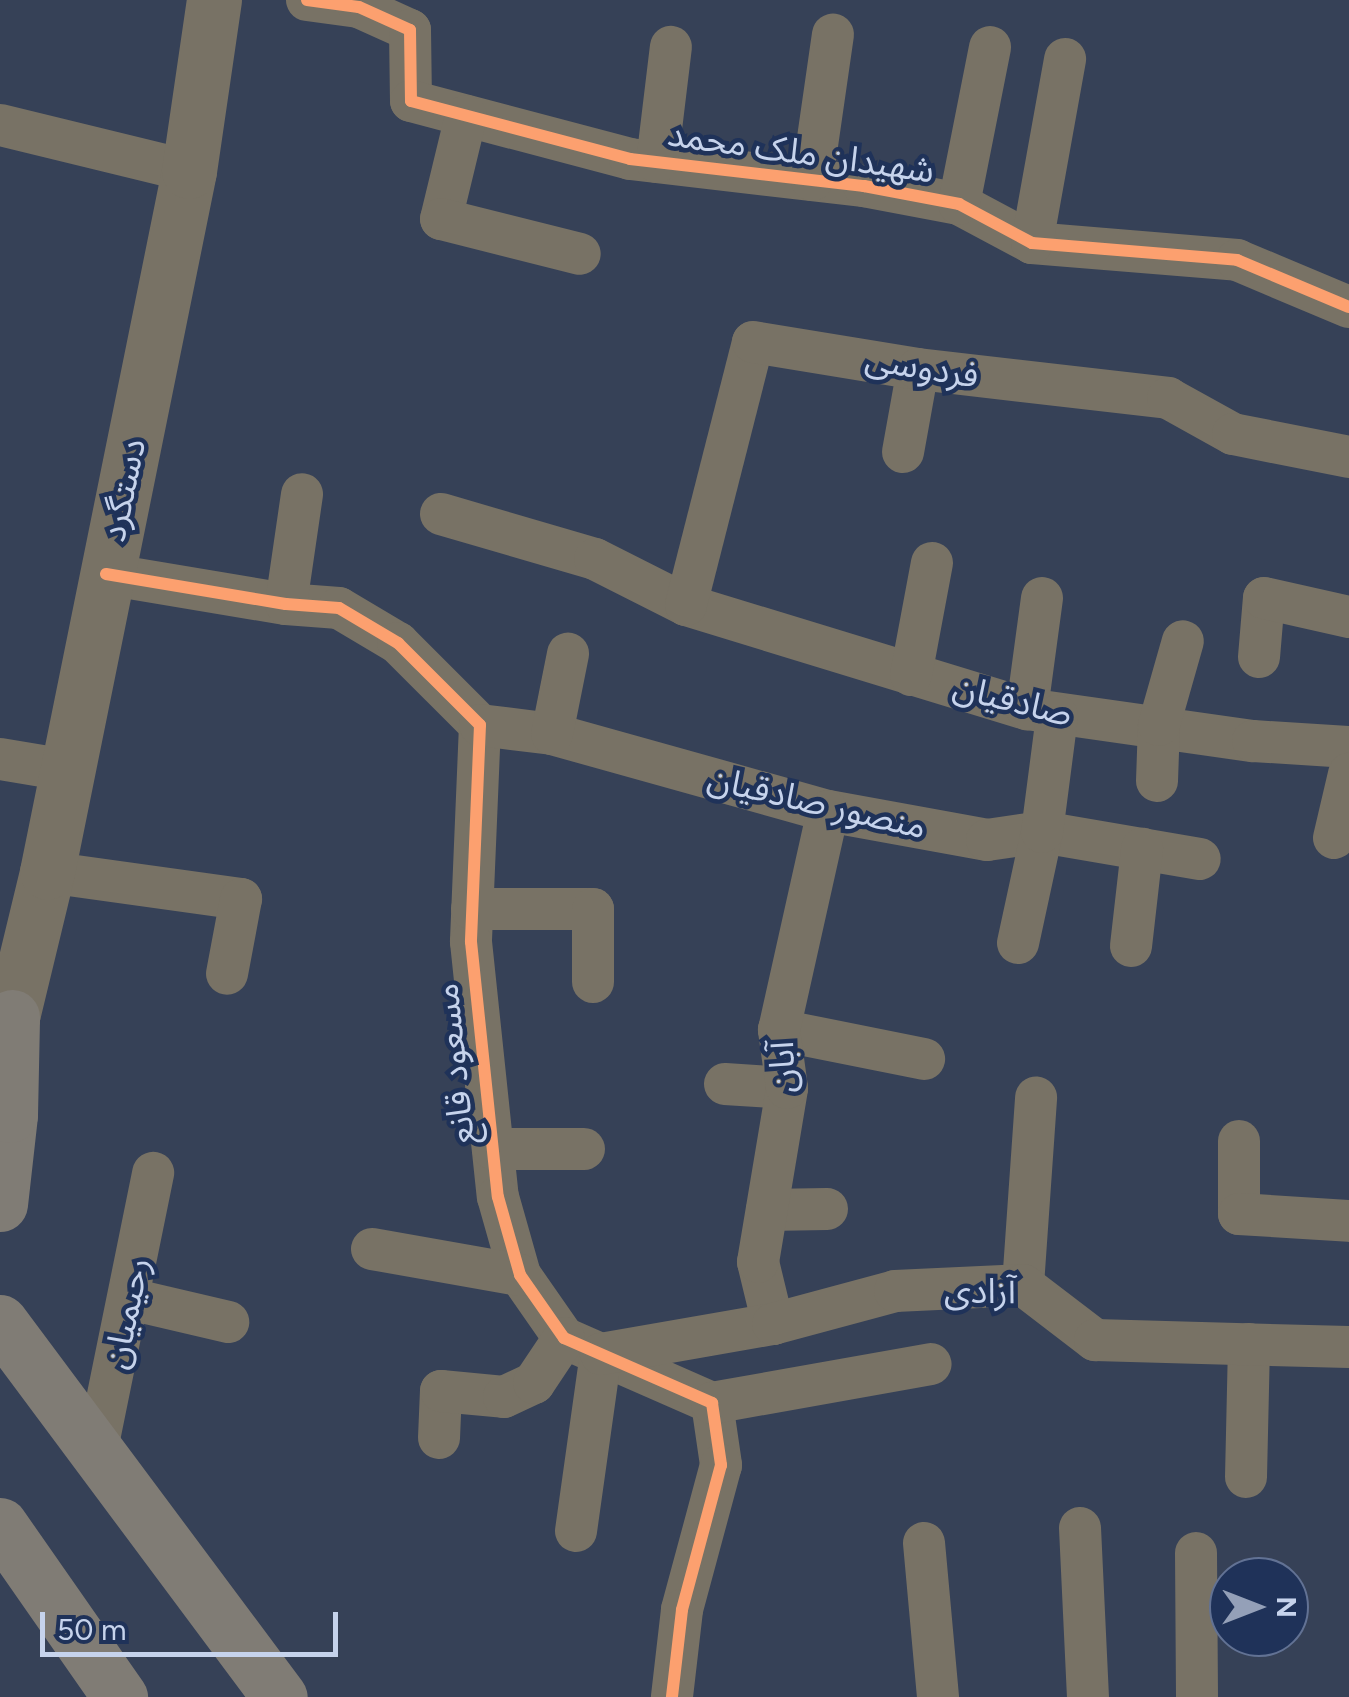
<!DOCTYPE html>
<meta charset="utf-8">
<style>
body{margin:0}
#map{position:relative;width:1349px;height:1697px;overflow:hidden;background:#364157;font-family:Figtree,"Noto Sans Arabic",sans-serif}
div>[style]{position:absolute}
.minor>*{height:42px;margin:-21px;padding:0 21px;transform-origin:21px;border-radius:21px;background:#787265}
.tertiary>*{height:55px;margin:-27.5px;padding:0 27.5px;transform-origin:27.5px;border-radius:27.5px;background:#787265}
.trunk>*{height:55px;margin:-27.5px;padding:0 27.5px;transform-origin:27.5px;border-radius:27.5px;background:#807c75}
.cycleway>*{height:12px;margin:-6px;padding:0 6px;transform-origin:6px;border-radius:6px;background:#fca06f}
span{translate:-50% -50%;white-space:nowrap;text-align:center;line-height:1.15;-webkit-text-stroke:9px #1f3259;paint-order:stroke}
.street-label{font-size:35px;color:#c6d3ec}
.north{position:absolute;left:1209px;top:1557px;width:100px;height:100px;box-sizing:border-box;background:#1f3259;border:2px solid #627294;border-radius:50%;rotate:90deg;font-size:28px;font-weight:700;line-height:40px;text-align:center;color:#c6d3ec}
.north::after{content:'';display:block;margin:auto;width:35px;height:45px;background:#94a0b8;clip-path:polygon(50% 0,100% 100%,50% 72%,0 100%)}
.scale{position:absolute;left:40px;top:1612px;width:298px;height:45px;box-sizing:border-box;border:5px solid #c6d3ec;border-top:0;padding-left:12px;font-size:30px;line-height:35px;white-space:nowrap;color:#c6d3ec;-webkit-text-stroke:8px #1f3259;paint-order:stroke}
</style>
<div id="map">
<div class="minor">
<div style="left:307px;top:0;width:52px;rotate:7.7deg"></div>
<div style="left:359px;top:7px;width:56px;rotate:24.3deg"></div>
<div style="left:410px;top:30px;width:71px;rotate:89.2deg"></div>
<div style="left:411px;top:101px;width:227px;rotate:14.8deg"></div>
<div style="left:630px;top:159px;width:236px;rotate:6.6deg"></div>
<div style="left:864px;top:186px;width:97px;rotate:10.7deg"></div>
<div style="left:959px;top:204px;width:83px;rotate:28.1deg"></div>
<div style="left:1032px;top:243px;width:206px;rotate:4.7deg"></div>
<div style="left:1237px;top:260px;width:121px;rotate:22.8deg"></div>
<div style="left:466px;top:116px;width:106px;rotate:103.6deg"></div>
<div style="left:441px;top:219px;width:143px;rotate:14.1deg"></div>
<div style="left:0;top:125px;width:195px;rotate:13.7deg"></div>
<div style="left:657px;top:162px;width:116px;rotate:-83.1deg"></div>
<div style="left:812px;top:180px;width:147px;rotate:-81.8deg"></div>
<div style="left:959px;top:204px;width:160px;rotate:-78.8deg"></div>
<div style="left:1032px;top:243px;width:187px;rotate:-79.8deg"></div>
<div style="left:903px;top:452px;width:84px;rotate:-79.8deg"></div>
<div style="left:441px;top:514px;width:160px;rotate:16.3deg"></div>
<div style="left:595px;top:559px;width:102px;rotate:26.8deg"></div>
<div style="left:686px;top:605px;width:357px;rotate:17deg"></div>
<div style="left:1027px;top:709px;width:228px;rotate:8.1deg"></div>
<div style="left:1253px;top:741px;width:96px;rotate:3.6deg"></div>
<div style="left:106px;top:574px;width:182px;rotate:9.5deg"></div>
<div style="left:286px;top:604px;width:53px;rotate:4.3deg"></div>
<div style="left:339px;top:608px;width:69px;rotate:30.7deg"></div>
<div style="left:398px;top:643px;width:116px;rotate:45deg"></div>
<div style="left:480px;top:725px;width:217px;rotate:92.4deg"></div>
<div style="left:471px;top:942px;width:256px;rotate:84deg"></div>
<div style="left:498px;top:1197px;width:81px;rotate:74.2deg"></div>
<div style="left:520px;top:1275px;width:77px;rotate:55.1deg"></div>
<div style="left:564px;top:1338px;width:162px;rotate:23.7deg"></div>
<div style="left:712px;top:1403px;width:63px;rotate:81.7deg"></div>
<div style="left:721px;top:1465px;width:150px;rotate:105.1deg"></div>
<div style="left:682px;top:1610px;width:88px;rotate:96.6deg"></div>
<div style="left:286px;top:604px;width:111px;rotate:-81.7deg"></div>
<div style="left:686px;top:605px;width:271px;rotate:-75.7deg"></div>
<div style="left:753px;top:342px;width:167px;rotate:9.3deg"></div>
<div style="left:918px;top:369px;width:252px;rotate:6.6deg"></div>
<div style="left:1168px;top:398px;width:74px;rotate:29deg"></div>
<div style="left:1233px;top:434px;width:118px;rotate:11.2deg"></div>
<div style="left:1259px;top:657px;width:59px;rotate:-85.2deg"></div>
<div style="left:1264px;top:598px;width:87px;rotate:12.6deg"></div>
<div style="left:911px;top:675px;width:114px;rotate:-79.4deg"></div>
<div style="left:1027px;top:709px;width:112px;rotate:-82.3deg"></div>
<div style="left:480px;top:725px;width:73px;rotate:7.1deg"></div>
<div style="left:552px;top:734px;width:287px;rotate:15.6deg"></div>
<div style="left:828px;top:811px;width:162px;rotate:10.3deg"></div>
<div style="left:987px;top:840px;width:56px;rotate:-8.3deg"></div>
<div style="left:1042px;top:832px;width:160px;rotate:9.7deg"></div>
<div style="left:552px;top:734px;width:82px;rotate:-78.7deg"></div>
<div style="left:0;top:759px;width:67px;rotate:9.5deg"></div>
<div style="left:1157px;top:781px;width:56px;rotate:-88deg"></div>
<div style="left:1159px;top:725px;width:87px;rotate:-74.1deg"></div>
<div style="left:1334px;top:838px;width:66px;rotate:-76.8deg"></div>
<div style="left:47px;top:872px;width:196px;rotate:7.9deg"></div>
<div style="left:241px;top:899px;width:76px;rotate:100.6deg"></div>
<div style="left:472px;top:909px;width:121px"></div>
<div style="left:593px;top:909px;width:73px;rotate:90deg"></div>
<div style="left:1018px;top:943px;width:114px;rotate:-77.8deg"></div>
<div style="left:1042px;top:832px;width:117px;rotate:-82.6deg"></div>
<div style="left:1131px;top:946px;width:98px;rotate:-83.5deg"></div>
<div style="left:779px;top:1030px;width:148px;rotate:11.3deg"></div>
<div style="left:725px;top:1084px;width:62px;rotate:3.7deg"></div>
<div style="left:1239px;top:1141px;width:73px;rotate:90deg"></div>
<div style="left:1239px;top:1214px;width:110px;rotate:3.6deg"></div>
<div style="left:493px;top:1149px;width:91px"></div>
<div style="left:767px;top:1210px;width:60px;rotate:-1deg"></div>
<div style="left:372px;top:1249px;width:150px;rotate:10deg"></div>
<div style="left:1023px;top:1285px;width:188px;rotate:-86deg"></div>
<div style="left:130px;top:1299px;width:101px;rotate:13.2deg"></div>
<div style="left:773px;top:1324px;width:64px;rotate:-103.6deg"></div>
<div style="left:758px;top:1262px;width:176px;rotate:-80.5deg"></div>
<div style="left:787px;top:1088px;width:59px;rotate:-97.9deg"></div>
<div style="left:779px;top:1030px;width:224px;rotate:-77.4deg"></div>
<div style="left:712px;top:1403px;width:222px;rotate:-10.1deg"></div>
<div style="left:439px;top:1438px;width:47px;rotate:-87.6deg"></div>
<div style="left:441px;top:1391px;width:63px;rotate:5.4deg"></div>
<div style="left:504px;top:1397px;width:33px;rotate:-25deg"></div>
<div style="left:534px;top:1383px;width:54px;rotate:-56.3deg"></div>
<div style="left:96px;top:1454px;width:287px;rotate:-78.5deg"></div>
<div style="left:1246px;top:1477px;width:133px;rotate:-88.7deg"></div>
<div style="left:1080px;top:1528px;width:169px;rotate:87.3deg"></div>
<div style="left:576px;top:1531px;width:179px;rotate:-82deg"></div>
<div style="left:601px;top:1354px;width:175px;rotate:-9.9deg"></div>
<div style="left:773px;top:1324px;width:126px;rotate:-15.1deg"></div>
<div style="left:895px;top:1291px;width:128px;rotate:-2.7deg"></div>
<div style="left:1023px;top:1285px;width:91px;rotate:37.4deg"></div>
<div style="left:1095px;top:1340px;width:254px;rotate:1.6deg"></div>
<div style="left:924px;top:1543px;width:155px;rotate:84.8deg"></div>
<div style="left:1196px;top:1553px;width:144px;rotate:89.6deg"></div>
</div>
<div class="tertiary">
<div style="left:0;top:1041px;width:27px;rotate:-63deg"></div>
<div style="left:12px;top:1017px;width:149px;rotate:-76.4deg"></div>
<div style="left:47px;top:872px;width:715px;rotate:-78.55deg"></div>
<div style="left:189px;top:171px;width:173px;rotate:-81.7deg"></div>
</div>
<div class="trunk">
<div style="left:0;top:1204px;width:90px;rotate:-83.6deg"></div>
<div style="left:10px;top:1115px;width:98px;rotate:-88.8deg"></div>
<div style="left:0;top:1322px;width:468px;rotate:53.3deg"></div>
<div style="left:0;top:1525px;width:210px;rotate:55.1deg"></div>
</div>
<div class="cycleway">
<div style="left:307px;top:0;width:52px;rotate:7.7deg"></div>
<div style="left:359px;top:7px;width:56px;rotate:24.3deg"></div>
<div style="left:410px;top:30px;width:71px;rotate:89.2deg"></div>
<div style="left:411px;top:101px;width:227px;rotate:14.8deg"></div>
<div style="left:630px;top:159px;width:236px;rotate:6.6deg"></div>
<div style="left:864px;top:186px;width:97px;rotate:10.7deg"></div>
<div style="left:959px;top:204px;width:83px;rotate:28.1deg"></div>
<div style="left:1032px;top:243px;width:206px;rotate:4.7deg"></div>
<div style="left:1237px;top:260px;width:121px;rotate:22.8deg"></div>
<div style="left:106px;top:574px;width:182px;rotate:9.5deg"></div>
<div style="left:286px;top:604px;width:53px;rotate:4.3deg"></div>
<div style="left:339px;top:608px;width:69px;rotate:30.7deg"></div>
<div style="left:398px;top:643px;width:116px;rotate:45deg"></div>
<div style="left:480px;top:725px;width:217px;rotate:92.4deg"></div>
<div style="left:471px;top:942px;width:256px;rotate:84deg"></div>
<div style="left:498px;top:1197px;width:81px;rotate:74.2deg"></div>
<div style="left:520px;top:1275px;width:77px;rotate:55.1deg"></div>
<div style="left:564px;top:1338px;width:162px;rotate:23.7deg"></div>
<div style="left:712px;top:1403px;width:63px;rotate:81.7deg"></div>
<div style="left:721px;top:1465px;width:150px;rotate:105.1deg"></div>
<div style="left:682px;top:1610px;width:88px;rotate:96.6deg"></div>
</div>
<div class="street-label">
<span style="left:801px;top:152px;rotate:8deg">شهیدان ملک محمد</span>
<span style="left:922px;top:367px;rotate:9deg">فردوسی</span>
<span style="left:123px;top:490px;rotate:-78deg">دستگرد</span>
<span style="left:1013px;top:700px;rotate:14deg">صادقیان</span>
<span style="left:817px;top:802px;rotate:13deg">منصور صادقیان</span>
<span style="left:454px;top:1064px;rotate:-96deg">مسعود قانع</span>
<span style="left:782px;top:1067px;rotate:-92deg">آبان</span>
<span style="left:980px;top:1291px;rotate:1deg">آزادی</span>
<span style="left:126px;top:1313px;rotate:-78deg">رحیمیان</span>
</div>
<div class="north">N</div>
<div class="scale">50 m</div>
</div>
